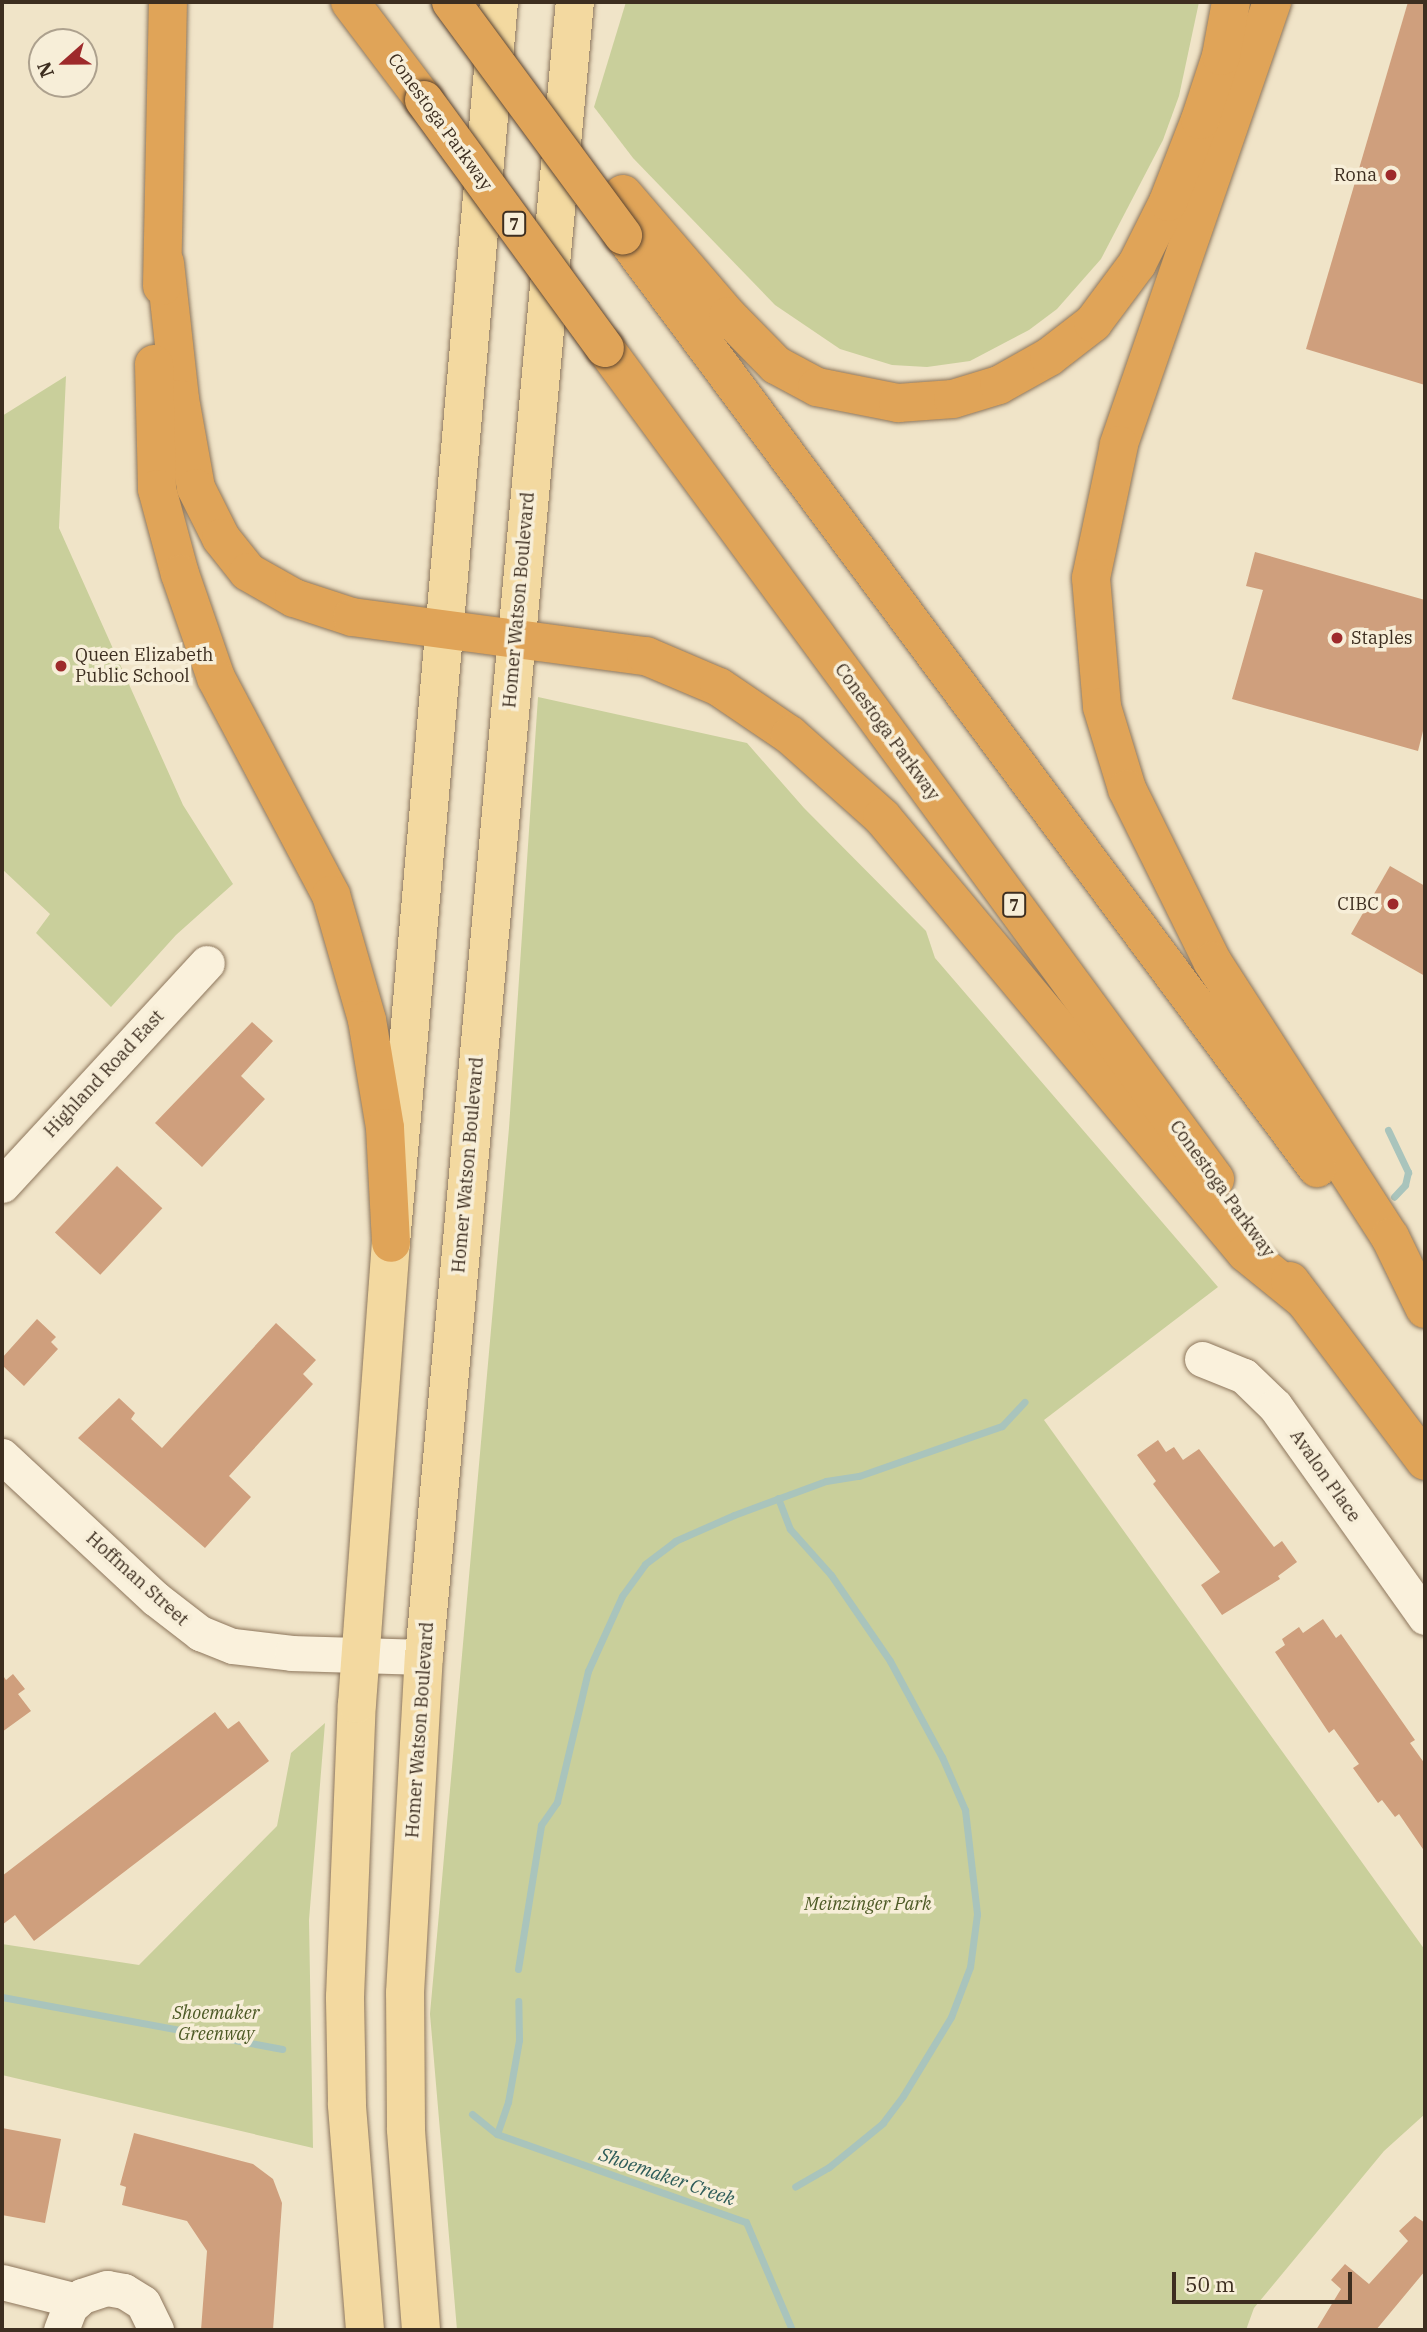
<!DOCTYPE html>
<style>
body{margin:0}
#map{position:relative;width:1427px;height:2332px;overflow:hidden;background:#f0e4c8;font-family:"IBM Plex Serif",serif}
div>[style]{position:absolute}
.green>*{inset:0;background:#c9cf9b}
.stream>*{height:7px;margin:-3.5px;padding:0 3.5px;transform-origin:3.5px;border-radius:3.5px;background:#a9c4bc}
.building>*{inset:0;background:#cf9f7d;transform-origin:0 0}
.roads{filter:drop-shadow(0 0 2px #8d765c) drop-shadow(0 0 2px #8d765c)}
.minor>*{height:35px;margin:-17.5px;padding:0 17.5px;transform-origin:17.5px;border-radius:17.5px;background:#faf1dc}
.major>*{height:38px;margin:-19px;padding:0 19px;transform-origin:19px;border-radius:19px;background:#f3d9a0}
.highway>*{height:38px;margin:-19px;padding:0 19px;transform-origin:19px;border-radius:19px;background:#e0a458}
.bridges{filter:drop-shadow(0 0 2px #5b4430) drop-shadow(0 0 2px #5b4430)}
.highway-bridge>*{height:38px;margin:-19px;padding:0 19px;transform-origin:19px;border-radius:19px;background:#e0a458}
.dots>*{width:19px;height:19px;translate:-50% -50%;box-sizing:border-box;border:4px solid #f7eed8;border-radius:50%}
span{translate:-50% -50%;white-space:nowrap;text-align:center;line-height:1.15;-webkit-text-stroke:7px #f7eed8;paint-order:stroke}
.shield-label span{padding:2px 5px;background:#f7eed8;border:2px solid;border-radius:5px;-webkit-text-stroke-width:0}
.shield-label{font-size:16px;color:#3d2e20;font-weight:700}
.street-label{font-size:18px;color:#3d2e20}
.poi-label{font-size:18px;color:#3d2e20}
.right{translate:-100% -50%;text-align:right}
.left{translate:0 -50%;text-align:left}
.park-label{font-size:18px;color:#4d5a26;font-style:italic}
.water-label{font-size:19px;color:#2f5d5a;font-style:italic}
.frame{position:absolute;inset:0;border:4px solid #3d2e20;pointer-events:none}
.north{position:absolute;left:28px;top:28px;width:70px;height:70px;box-sizing:border-box;background:#f7eed8;border:2px solid #ada18e;border-radius:50%;rotate:249deg;font-size:19px;font-weight:700;line-height:28px;text-align:center;color:#3d2e20}
.north::after{content:'';display:block;margin:auto;width:24px;height:32px;background:#9e2a2b;clip-path:polygon(50% 0,100% 100%,50% 72%,0 100%)}
.scale{position:absolute;left:1172px;top:2272px;width:180px;height:32px;box-sizing:border-box;border:4px solid #3d2e20;border-top:0;padding-left:9px;font-size:21px;line-height:24px;white-space:nowrap;color:#3d2e20;-webkit-text-stroke:5px #f7eed8;paint-order:stroke}
</style>
<div id="map">
<div class="green">
<div style="clip-path:polygon(626px 2px,1199px 2px,1179px 96px,1163px 140px,1101px 259px,1057px 309px,1029px 330px,970px 361px,927px 367px,892px 365px,840px 349px,775px 305px,633px 158px,594px 107px)"></div>
<div style="clip-path:polygon(66px 376px,59px 528px,183px 805px,233px 884px,176px 935px,111px 1007px,36px 933px,50px 914px,2px 869px,2px 416px)"></div>
<div style="clip-path:polygon(538px 697px,747px 743px,804px 808px,926px 931px,935px 958px,1218px 1287px,1044px 1420px,1425px 1950px,1425px 2114px,1384px 2151px,1254px 2308px,1246px 2330px,457px 2330px,430px 2014px,509px 1128px)"></div>
<div style="clip-path:polygon(325px 1723px,309px 1920px,313px 2148px,2px 2075px,2px 1944px,139px 1965px,277px 1826px,291px 1753px)"></div>
</div>
<div class="stream">
<div style="left:1388px;top:1130px;width:47px;rotate:64.5deg"></div>
<div style="left:1408px;top:1172px;width:13px;rotate:103deg"></div>
<div style="left:1405px;top:1185px;width:16px;rotate:133deg"></div>
<div style="left:778px;top:1498px;width:33px;rotate:69deg"></div>
<div style="left:790px;top:1529px;width:62px;rotate:48.3deg"></div>
<div style="left:831px;top:1575px;width:104px;rotate:55.5deg"></div>
<div style="left:890px;top:1661px;width:109px;rotate:61.6deg"></div>
<div style="left:942px;top:1757px;width:58px;rotate:66.5deg"></div>
<div style="left:965px;top:1810px;width:105px;rotate:83.4deg"></div>
<div style="left:977px;top:1914px;width:53px;rotate:97.5deg"></div>
<div style="left:970px;top:1967px;width:53px;rotate:110.8deg"></div>
<div style="left:951px;top:2017px;width:92px;rotate:121.3deg"></div>
<div style="left:903px;top:2096px;width:34px;rotate:127deg"></div>
<div style="left:883px;top:2123px;width:70px;rotate:140.8deg"></div>
<div style="left:829px;top:2167px;width:39px;rotate:150deg"></div>
<div style="left:518px;top:1969px;width:146px;rotate:-80.9deg"></div>
<div style="left:541px;top:1825px;width:28px;rotate:-55deg"></div>
<div style="left:557px;top:1802px;width:135px;rotate:-76.7deg"></div>
<div style="left:588px;top:1671px;width:82px;rotate:-65.6deg"></div>
<div style="left:622px;top:1596px;width:39px;rotate:-54deg"></div>
<div style="left:645px;top:1564px;width:38px;rotate:-37deg"></div>
<div style="left:675px;top:1541px;width:64px;rotate:-23.8deg"></div>
<div style="left:734px;top:1515px;width:98px;rotate:-20.3deg"></div>
<div style="left:826px;top:1481px;width:33px;rotate:-9deg"></div>
<div style="left:859px;top:1476px;width:151px;rotate:-19.3deg"></div>
<div style="left:1002px;top:1426px;width:33px;rotate:-47deg"></div>
<div style="left:2px;top:1997px;width:285px;rotate:10.5deg"></div>
<div style="left:472px;top:2114px;width:32px;rotate:39deg"></div>
<div style="left:497px;top:2134px;width:264px;rotate:19.5deg"></div>
<div style="left:746px;top:2222px;width:117px;rotate:66.9deg"></div>
<div style="left:497px;top:2134px;width:34px;rotate:-71deg"></div>
<div style="left:508px;top:2102px;width:63px;rotate:-79.9deg"></div>
<div style="left:519px;top:2040px;width:39px;rotate:-91deg"></div>
</div>
<div class="building">
<div style="clip-path:polygon(1408px 2px,1425px 2px,1425px 385px,1306px 349px)"></div>
<div style="clip-path:polygon(1255px 552px,1425px 600px,1425px 723px,1418px 751px,1232px 699px,1263px 590px,1246px 586px)"></div>
<div style="clip-path:polygon(1390px 866px,1425px 886px,1425px 976px,1351px 934px)"></div>
<div style="clip-path:polygon(252px 1022px,273px 1041px,241px 1076px,265px 1099px,202px 1167px,155px 1123px)"></div>
<div style="left:117px;top:1166px;width:62px;height:91px;rotate:43deg"></div>
<div style="clip-path:polygon(37px 1319px,56px 1337px,51px 1342px,58px 1349px,24px 1386px,2px 1365px,2px 1358px)"></div>
<div style="clip-path:polygon(276px 1323px,316px 1360px,303px 1374px,313px 1384px,229px 1476px,251px 1497px,205px 1548px,78px 1438px,119px 1398px,135px 1413px,131px 1419px,162px 1448px)"></div>
<div style="clip-path:polygon(1158px 1440px,1166px 1452px,1174px 1447px,1183px 1460px,1199px 1449px,1274px 1547px,1282px 1541px,1297px 1562px,1278px 1576px,1280px 1579px,1222px 1615px,1201px 1585px,1220px 1572px,1153px 1484px,1156px 1481px,1137px 1455px)"></div>
<div style="clip-path:polygon(1323px 1619px,1336px 1638px,1341px 1634px,1415px 1740px,1410px 1743px,1425px 1764px,1425px 1852px,1399px 1814px,1395px 1817px,1382px 1800px,1378px 1803px,1353px 1768px,1359px 1764px,1334px 1729px,1329px 1733px,1275px 1652px,1285px 1645px,1282px 1639px,1299px 1627px,1303px 1633px)"></div>
<div style="clip-path:polygon(2px 1674px,6px 1680px,13px 1674px,25px 1689px,18px 1694px,31px 1711px,2px 1732px)"></div>
<div style="clip-path:polygon(215px 1712px,228px 1729px,239px 1721px,269px 1761px,34px 1941px,15px 1915px,2px 1925px,2px 1876px)"></div>
<div style="clip-path:polygon(2px 2128px,61px 2139px,45px 2223px,2px 2215px)"></div>
<div style="clip-path:polygon(134px 2133px,253px 2164px,273px 2179px,282px 2203px,273px 2330px,201px 2330px,207px 2251px,187px 2221px,122px 2205px,126px 2187px,120px 2185px)"></div>
<div style="clip-path:polygon(1415px 2216px,1425px 2223px,1425px 2271px,1376px 2330px,1316px 2330px,1341px 2289px,1331px 2280px,1345px 2264px,1369px 2284px,1408px 2241px,1399px 2231px)"></div>
</div>
<div class="roads">
<div class="minor">
<div style="left:2px;top:1185px;width:302px;rotate:-47.3deg"></div>
<div style="left:1202px;top:1359px;width:45px;rotate:22deg"></div>
<div style="left:1244px;top:1376px;width:43px;rotate:44.1deg"></div>
<div style="left:1275px;top:1406px;width:259px;rotate:54.6deg"></div>
<div style="left:2px;top:1456px;width:210px;rotate:42.9deg"></div>
<div style="left:156px;top:1599px;width:56px;rotate:37.7deg"></div>
<div style="left:200px;top:1633px;width:35px;rotate:22deg"></div>
<div style="left:233px;top:1646px;width:59px;rotate:6.8deg"></div>
<div style="left:292px;top:1653px;width:132px;rotate:1.7deg"></div>
<div style="left:2px;top:2282px;width:77px;rotate:14.2deg"></div>
<div style="left:61px;top:2330px;width:25px;rotate:-69deg"></div>
<div style="left:70px;top:2307px;width:16px;rotate:-43deg"></div>
<div style="left:82px;top:2296px;width:26px;rotate:-18deg"></div>
<div style="left:107px;top:2288px;width:17px;rotate:10deg"></div>
<div style="left:124px;top:2291px;width:22px;rotate:32deg"></div>
<div style="left:143px;top:2303px;width:30px;rotate:64deg"></div>
</div>
<div class="major">
<div style="left:365px;top:2330px;width:227px;rotate:-94.6deg"></div>
<div style="left:347px;top:2104px;width:107px;rotate:-91.1deg"></div>
<div style="left:345px;top:1997px;width:293px;rotate:-87.7deg"></div>
<div style="left:357px;top:1704px;width:462px;rotate:-85.8deg"></div>
<div style="left:391px;top:1243px;width:1246px;rotate:-85.03deg"></div>
<div style="left:421px;top:2330px;width:202px;rotate:-94.3deg"></div>
<div style="left:406px;top:2129px;width:136px;rotate:-90.4deg"></div>
<div style="left:405px;top:1993px;width:337px;rotate:-86.8deg"></div>
<div style="left:424px;top:1657px;width:1662px;rotate:-84.79deg"></div>
</div>
<div class="highway">
<div style="left:350px;top:2px;width:123px;rotate:52.9deg"></div>
<div style="left:1272px;top:2px;width:469px;rotate:109.1deg"></div>
<div style="left:1119px;top:445px;width:136px;rotate:101.9deg"></div>
<div style="left:1091px;top:578px;width:129px;rotate:85.1deg"></div>
<div style="left:1102px;top:707px;width:86px;rotate:73deg"></div>
<div style="left:1127px;top:789px;width:192px;rotate:63.7deg"></div>
<div style="left:1212px;top:961px;width:328px;rotate:57.2deg"></div>
<div style="left:1390px;top:1237px;width:80px;rotate:64.1deg"></div>
<div style="left:623px;top:194px;width:161px;rotate:49.3deg"></div>
<div style="left:728px;top:316px;width:69px;rotate:45.6deg"></div>
<div style="left:776px;top:365px;width:47px;rotate:28.2deg"></div>
<div style="left:817px;top:387px;width:83px;rotate:11.2deg"></div>
<div style="left:898px;top:403px;width:55px;rotate:-4.2deg"></div>
<div style="left:953px;top:399px;width:48px;rotate:-16.9deg"></div>
<div style="left:999px;top:385px;width:57px;rotate:-29.2deg"></div>
<div style="left:1049px;top:357px;width:56px;rotate:-37.7deg"></div>
<div style="left:1093px;top:323px;width:74px;rotate:-53.3deg"></div>
<div style="left:1137px;top:264px;width:69px;rotate:-63.4deg"></div>
<div style="left:1168px;top:202px;width:88px;rotate:-68.7deg"></div>
<div style="left:1200px;top:120px;width:67px;rotate:-71.8deg"></div>
<div style="left:1221px;top:56px;width:55px;rotate:-79.5deg"></div>
<div style="left:623px;top:235px;width:1163px;rotate:53.36deg"></div>
<div style="left:165px;top:263px;width:137px;rotate:83.7deg"></div>
<div style="left:180px;top:399px;width:90px;rotate:79.8deg"></div>
<div style="left:196px;top:488px;width:56px;rotate:63.4deg"></div>
<div style="left:221px;top:538px;width:43px;rotate:51.5deg"></div>
<div style="left:248px;top:572px;width:53px;rotate:29.5deg"></div>
<div style="left:294px;top:598px;width:61px;rotate:18.1deg"></div>
<div style="left:352px;top:617px;width:297px;rotate:7.6deg"></div>
<div style="left:646px;top:656px;width:79px;rotate:23deg"></div>
<div style="left:719px;top:687px;width:86px;rotate:34.1deg"></div>
<div style="left:790px;top:735px;width:123px;rotate:41.7deg"></div>
<div style="left:882px;top:817px;width:568px;rotate:50.14deg"></div>
<div style="left:1246px;top:1253px;width:75px;rotate:39deg"></div>
<div style="left:162px;top:286px;width:284px;rotate:-88.8deg"></div>
<div style="left:605px;top:348px;width:1031px;rotate:53.72deg"></div>
<div style="left:154px;top:364px;width:125px;rotate:88.6deg"></div>
<div style="left:157px;top:489px;width:88px;rotate:74.9deg"></div>
<div style="left:180px;top:574px;width:110px;rotate:70.9deg"></div>
<div style="left:216px;top:678px;width:246px;rotate:62.1deg"></div>
<div style="left:331px;top:895px;width:130px;rotate:73.9deg"></div>
<div style="left:367px;top:1020px;width:109px;rotate:80.5deg"></div>
<div style="left:385px;top:1128px;width:115px;rotate:87deg"></div>
<div style="left:1290px;top:1281px;width:225px;rotate:53.1deg"></div>
</div>
</div>
<div class="bridges">
<div class="highway-bridge">
<div style="left:451px;top:2px;width:290px;rotate:53.6deg"></div>
<div style="left:424px;top:100px;width:307px;rotate:53.9deg"></div>
</div>
</div>
<div class="dots">
<div style="left:1391px;top:175px;background:#9e2a2b"></div>
<div style="left:1337px;top:638px;background:#9e2a2b"></div>
<div style="left:61px;top:666px;background:#9e2a2b"></div>
<div style="left:1393px;top:904px;background:#9e2a2b"></div>
</div>
<div class="shield-label">
<span style="left:514px;top:224px">7</span>
<span style="left:1014px;top:905px">7</span>
</div>
<div class="street-label">
<span style="left:440px;top:122px;rotate:54deg">Conestoga Parkway</span>
<span style="left:519px;top:600px;rotate:-85deg">Homer Watson Boulevard</span>
<span style="left:887px;top:732px;rotate:54deg">Conestoga Parkway</span>
<span style="left:104px;top:1074px;rotate:-47deg">Highland Road East</span>
<span style="left:468px;top:1165px;rotate:-85deg">Homer Watson Boulevard</span>
<span style="left:1222px;top:1189px;rotate:54deg">Conestoga Parkway</span>
<span style="left:1325px;top:1476px;rotate:55deg">Avalon Place</span>
<span style="left:137px;top:1579px;rotate:42deg">Hoffman Street</span>
<span style="left:420px;top:1730px;rotate:-86deg">Homer Watson Boulevard</span>
</div>
<div class="poi-label">
<span class="right" style="left:1377px;top:175px">Rona</span>
<span class="left" style="left:1351px;top:638px">Staples</span>
<span class="left" style="left:75px;top:666px">Queen Elizabeth<br>Public School</span>
<span class="right" style="left:1379px;top:904px">CIBC</span>
</div>
<div class="park-label">
<span style="left:868px;top:1904px">Meinzinger Park</span>
<span style="left:216px;top:2024px">Shoemaker<br>Greenway</span>
</div>
<div class="water-label">
<span style="left:667px;top:2177px;rotate:19deg">Shoemaker Creek</span>
</div>
<div class="frame"></div>
<div class="north">N</div>
<div class="scale">50 m</div>
</div>
